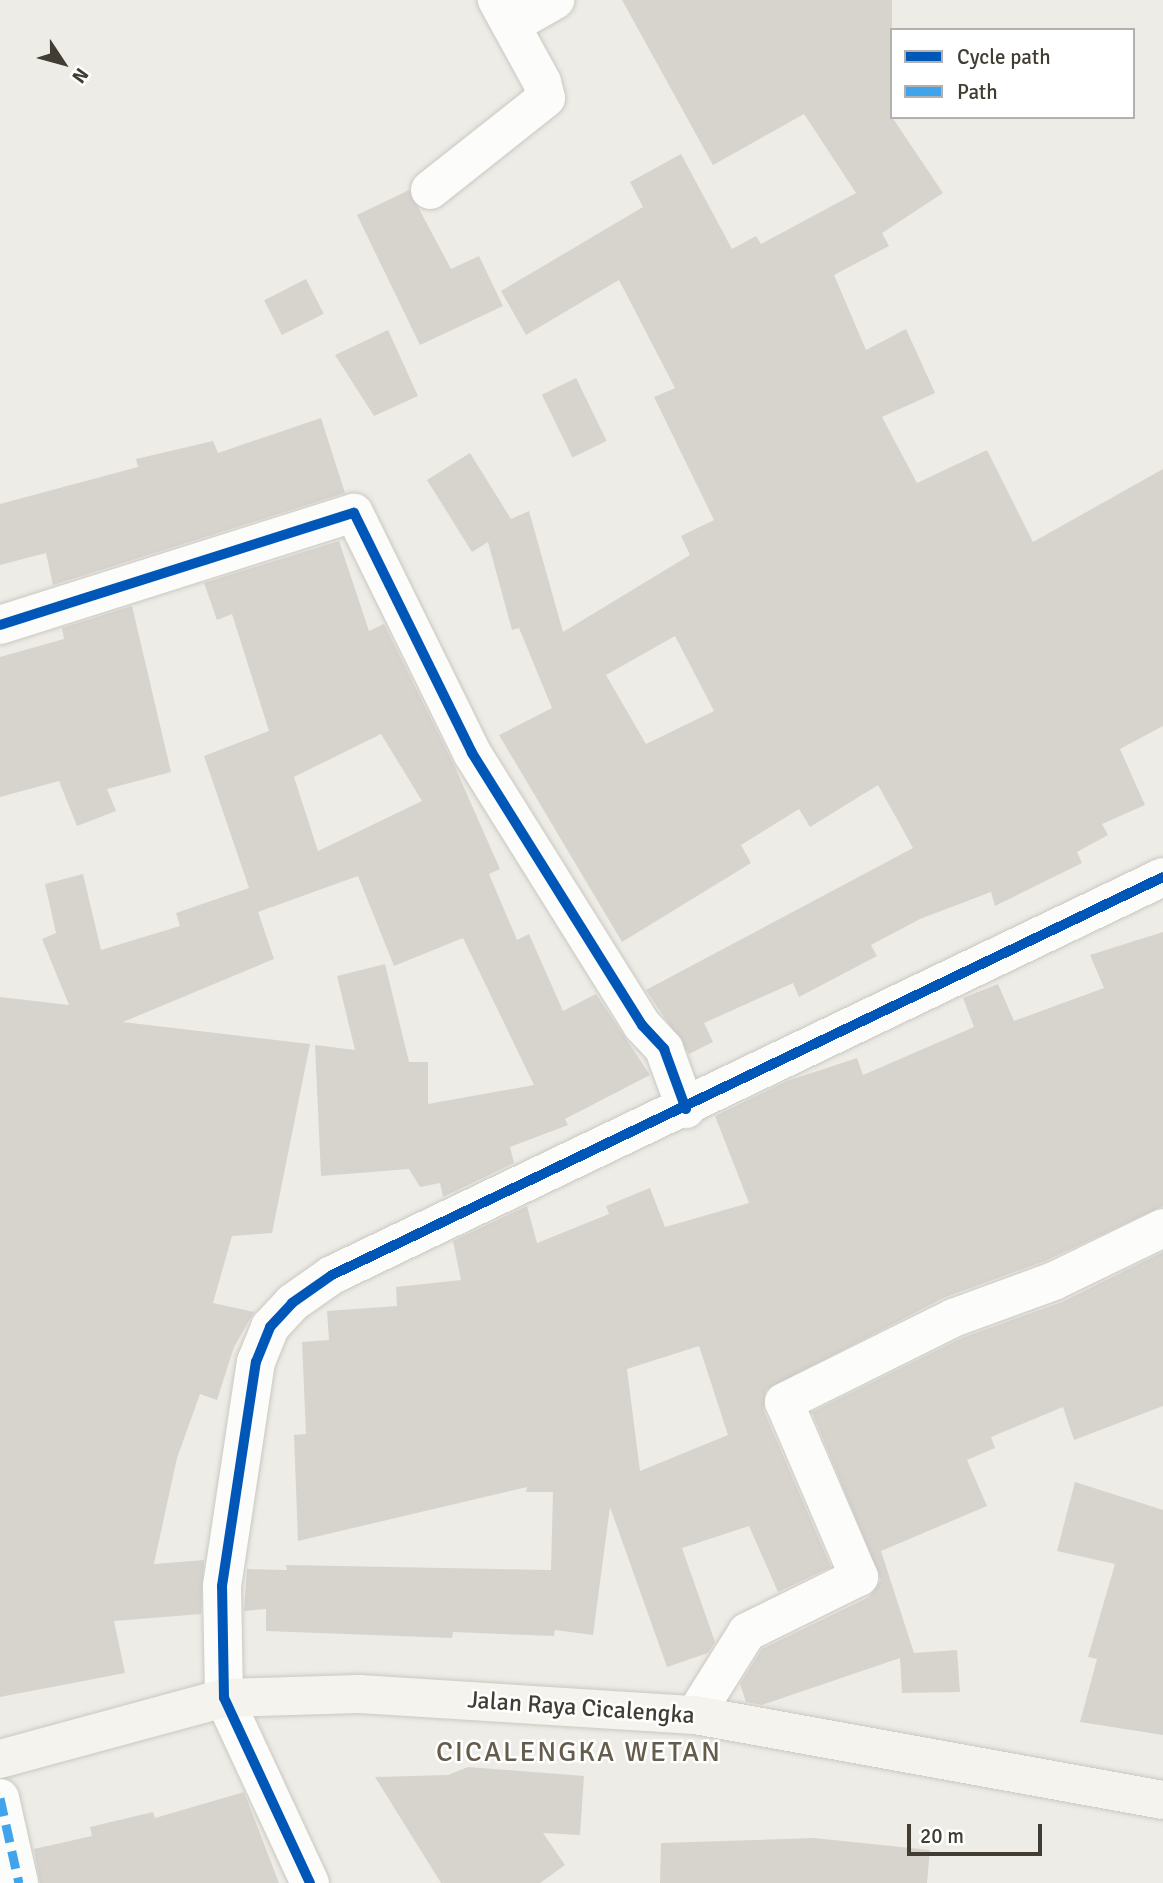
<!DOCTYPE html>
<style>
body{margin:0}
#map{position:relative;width:1163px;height:1883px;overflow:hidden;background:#eeece6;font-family:Signika,sans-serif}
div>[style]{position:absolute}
.building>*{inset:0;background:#d7d4ce;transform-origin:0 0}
.roads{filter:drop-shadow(0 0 2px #cac8c2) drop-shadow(0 0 2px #cac8c2)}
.minor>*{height:38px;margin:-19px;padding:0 19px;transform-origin:19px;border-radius:19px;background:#fcfcfb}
.tertiary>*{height:38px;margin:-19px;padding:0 19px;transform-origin:19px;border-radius:19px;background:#fcfcfb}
.secondary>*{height:38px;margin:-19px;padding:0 19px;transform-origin:19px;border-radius:19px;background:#f5f3ed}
.quiet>*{height:9px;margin-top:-4.5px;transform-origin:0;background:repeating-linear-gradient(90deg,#3fa4eb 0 18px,transparent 0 27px)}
.cycleway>*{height:10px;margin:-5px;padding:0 5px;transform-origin:5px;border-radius:5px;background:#0057b8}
span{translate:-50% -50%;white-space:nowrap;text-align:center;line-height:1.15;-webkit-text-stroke:5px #fff;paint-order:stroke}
.street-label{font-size:24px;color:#423d33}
.quarter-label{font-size:28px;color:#655c4b;letter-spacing:2px}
.legend{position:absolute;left:890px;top:28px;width:245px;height:91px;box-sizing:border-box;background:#fff;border:2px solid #b3b1ad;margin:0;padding:9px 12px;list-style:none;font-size:21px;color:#423d33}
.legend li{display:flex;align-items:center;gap:14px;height:35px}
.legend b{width:35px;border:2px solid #b3b1ad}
.north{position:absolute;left:28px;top:28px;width:70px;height:70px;-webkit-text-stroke:5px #fff;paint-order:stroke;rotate:126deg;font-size:19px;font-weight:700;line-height:28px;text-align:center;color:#423d33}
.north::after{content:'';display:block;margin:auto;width:24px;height:32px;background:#423d33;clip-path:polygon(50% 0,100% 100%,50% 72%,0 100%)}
.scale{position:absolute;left:907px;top:1824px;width:135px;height:32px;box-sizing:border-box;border:4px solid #423d33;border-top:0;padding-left:9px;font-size:21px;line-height:24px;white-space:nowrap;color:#423d33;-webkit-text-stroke:5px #fff;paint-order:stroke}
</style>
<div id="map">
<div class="building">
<div style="clip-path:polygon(evenodd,622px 0,892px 0,892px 117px,943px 193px,882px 233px,889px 246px,834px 275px,866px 350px,906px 329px,935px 393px,882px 417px,917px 483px,987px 450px,1033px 542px,1163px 469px,1163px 726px,1120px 749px,1145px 805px,1102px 824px,1108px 835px,1077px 852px,1082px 863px,995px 906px,991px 892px,920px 919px,871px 945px,877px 956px,799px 997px,793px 983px,704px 1023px,713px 1042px,689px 1054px,646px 990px,913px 848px,878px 785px,810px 827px,799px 809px,741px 845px,751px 863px,622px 942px,499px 735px,552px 708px,519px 628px,512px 630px,488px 542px,472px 552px,427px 480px,470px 453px,511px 519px,529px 511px,563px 632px,690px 555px,681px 536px,714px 520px,654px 397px,675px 388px,619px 280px,526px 335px,501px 291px,643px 207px,630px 182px,681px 154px,732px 249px,756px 236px,761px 244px,856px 193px,804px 114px,713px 165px,622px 0,675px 636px,714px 711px,646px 744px,606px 675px,675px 636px)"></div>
<div style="clip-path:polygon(409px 190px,451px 269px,479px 256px,503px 306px,420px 345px,357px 215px)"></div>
<div style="left:306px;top:279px;width:39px;height:47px;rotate:63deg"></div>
<div style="clip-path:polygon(388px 330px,418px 396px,374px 416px,335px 355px)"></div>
<div style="left:576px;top:378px;width:70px;height:38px;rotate:64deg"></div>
<div style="clip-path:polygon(321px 418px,345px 493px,53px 585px,46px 553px,0 565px,0 504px,138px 467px,136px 459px,213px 441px,218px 453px)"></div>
<div style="clip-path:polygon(evenodd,339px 541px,369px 631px,384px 624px,454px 765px,500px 869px,489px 874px,517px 940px,529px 934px,563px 1011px,596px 994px,650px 1075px,565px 1119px,568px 1125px,510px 1147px,514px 1163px,443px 1197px,440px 1183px,420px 1187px,409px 1169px,321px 1176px,315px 1045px,355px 1050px,337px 976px,385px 964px,409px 1062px,428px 1062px,428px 1104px,534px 1085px,463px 938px,394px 966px,358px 876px,258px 912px,274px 959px,123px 1022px,310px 1044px,272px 1233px,232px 1236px,213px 1303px,254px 1312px,234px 1347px,217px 1400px,200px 1394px,177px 1458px,154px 1564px,204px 1560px,201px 1614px,114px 1621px,125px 1673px,0 1697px,0 997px,69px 1005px,42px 939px,56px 933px,45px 884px,83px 874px,101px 950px,180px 926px,176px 913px,249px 888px,204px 756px,269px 731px,232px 614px,217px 620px,204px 583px,339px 541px,381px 734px,422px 801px,318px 851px,294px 777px,381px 734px)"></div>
<div style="clip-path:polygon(132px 606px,171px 772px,107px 789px,116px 811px,77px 826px,59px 781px,0 797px,0 657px,64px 639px,62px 628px)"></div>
<div style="clip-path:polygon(evenodd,1163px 932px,1163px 1206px,1045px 1261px,943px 1298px,766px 1390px,764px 1411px,831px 1567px,778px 1592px,749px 1526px,682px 1548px,715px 1642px,708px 1653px,667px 1667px,610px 1507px,593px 1635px,555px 1630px,554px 1636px,453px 1632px,452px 1638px,266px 1631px,266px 1609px,244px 1611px,247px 1569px,287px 1570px,286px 1565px,551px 1570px,553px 1492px,526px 1492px,527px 1487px,298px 1541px,294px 1435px,306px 1434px,302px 1342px,329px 1340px,327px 1311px,397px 1306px,396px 1287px,461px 1280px,453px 1241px,527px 1206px,537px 1243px,609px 1214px,606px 1206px,650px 1188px,665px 1227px,749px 1203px,715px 1116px,787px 1081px,857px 1058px,863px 1075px,974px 1027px,963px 998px,998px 984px,1014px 1021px,1104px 988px,1090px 955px,1163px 932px,699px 1346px,728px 1435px,640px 1471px,627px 1369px,699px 1346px)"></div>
<div style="clip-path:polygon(1163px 1252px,1163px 1406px,1074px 1440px,1063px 1407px,991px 1437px,995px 1448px,967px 1460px,987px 1506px,881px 1551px,914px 1653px,957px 1650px,960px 1692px,902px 1693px,900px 1658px,762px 1705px,746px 1702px,740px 1684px,762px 1649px,869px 1597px,881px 1580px,812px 1412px,962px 1338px,1062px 1302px)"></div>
<div style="clip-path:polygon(1075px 1482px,1163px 1510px,1163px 1735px,1080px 1722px,1097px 1659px,1088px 1657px,1115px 1564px,1057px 1551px)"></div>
<div style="clip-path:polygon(468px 1767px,584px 1776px,580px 1835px,543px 1833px,565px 1865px,540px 1883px,441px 1883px,375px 1777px,448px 1775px)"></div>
<div style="clip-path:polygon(244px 1792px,279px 1883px,40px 1883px,34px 1849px,92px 1836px,90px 1827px,153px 1812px,155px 1818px)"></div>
<div style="clip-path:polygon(814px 1838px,930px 1850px,927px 1883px,660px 1883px,661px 1843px)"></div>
</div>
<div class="roads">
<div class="minor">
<div style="left:511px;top:25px;width:51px;rotate:-29.6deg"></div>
<div style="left:430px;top:190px;width:148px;rotate:-38.4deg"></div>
<div style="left:546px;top:98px;width:16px;rotate:-104deg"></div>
<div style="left:542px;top:82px;width:94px;rotate:-118.8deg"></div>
<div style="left:0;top:625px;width:371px;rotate:-17.6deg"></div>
<div style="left:354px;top:513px;width:267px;rotate:63.8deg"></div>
<div style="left:472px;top:753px;width:321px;rotate:58deg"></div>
<div style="left:642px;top:1025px;width:33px;rotate:47deg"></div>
<div style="left:664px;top:1049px;width:64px;rotate:69.9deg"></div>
<div style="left:224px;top:1698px;width:204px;rotate:65.1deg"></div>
<div style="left:695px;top:1715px;width:98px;rotate:-57.9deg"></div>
<div style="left:747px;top:1632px;width:125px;rotate:-26.2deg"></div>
<div style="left:859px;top:1577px;width:190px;rotate:-113.2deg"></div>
<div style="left:784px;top:1402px;width:189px;rotate:-26.4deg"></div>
<div style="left:953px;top:1318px;width:108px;rotate:-20.1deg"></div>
<div style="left:1054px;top:1281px;width:121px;rotate:-25.9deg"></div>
<div style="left:0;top:1798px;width:87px;rotate:77.4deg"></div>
</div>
<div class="tertiary">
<div style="left:224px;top:1698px;width:112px;rotate:-91deg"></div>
<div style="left:222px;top:1586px;width:227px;rotate:-81.4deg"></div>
<div style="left:256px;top:1362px;width:38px;rotate:-68deg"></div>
<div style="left:270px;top:1327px;width:33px;rotate:-47deg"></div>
<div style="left:292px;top:1303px;width:49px;rotate:-35deg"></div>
<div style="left:332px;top:1275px;width:921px;rotate:-25.59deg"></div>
</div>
<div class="secondary">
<div style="left:0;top:1759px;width:232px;rotate:-15.2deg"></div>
<div style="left:224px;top:1698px;width:135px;rotate:-1.7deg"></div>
<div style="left:359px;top:1694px;width:337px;rotate:3.6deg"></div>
<div style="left:695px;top:1715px;width:476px;rotate:10.3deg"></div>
</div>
</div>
<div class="quiet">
<div style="left:0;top:1798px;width:87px;rotate:77.4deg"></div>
</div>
<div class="cycleway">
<div style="left:0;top:625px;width:371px;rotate:-17.6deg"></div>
<div style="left:354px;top:513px;width:267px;rotate:63.8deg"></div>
<div style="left:472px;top:753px;width:321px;rotate:58deg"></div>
<div style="left:642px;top:1025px;width:33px;rotate:47deg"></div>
<div style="left:664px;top:1049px;width:64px;rotate:69.9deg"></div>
<div style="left:310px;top:1883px;width:204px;rotate:-114.9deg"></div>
<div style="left:224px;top:1698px;width:112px;rotate:-91deg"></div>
<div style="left:222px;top:1586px;width:227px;rotate:-81.4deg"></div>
<div style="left:256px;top:1362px;width:38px;rotate:-68deg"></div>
<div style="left:270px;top:1327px;width:33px;rotate:-47deg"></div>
<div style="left:292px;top:1303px;width:49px;rotate:-35deg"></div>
<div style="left:332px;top:1275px;width:921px;rotate:-25.59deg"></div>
</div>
<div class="street-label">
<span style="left:581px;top:1708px;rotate:4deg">Jalan Raya Cicalengka</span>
</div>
<div class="quarter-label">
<span style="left:579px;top:1752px">CICALENGKA WETAN</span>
</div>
<ul class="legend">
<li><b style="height:9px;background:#0057b8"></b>Cycle path</li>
<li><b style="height:9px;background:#3fa4eb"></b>Path</li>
</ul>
<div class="north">N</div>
<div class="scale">20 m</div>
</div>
